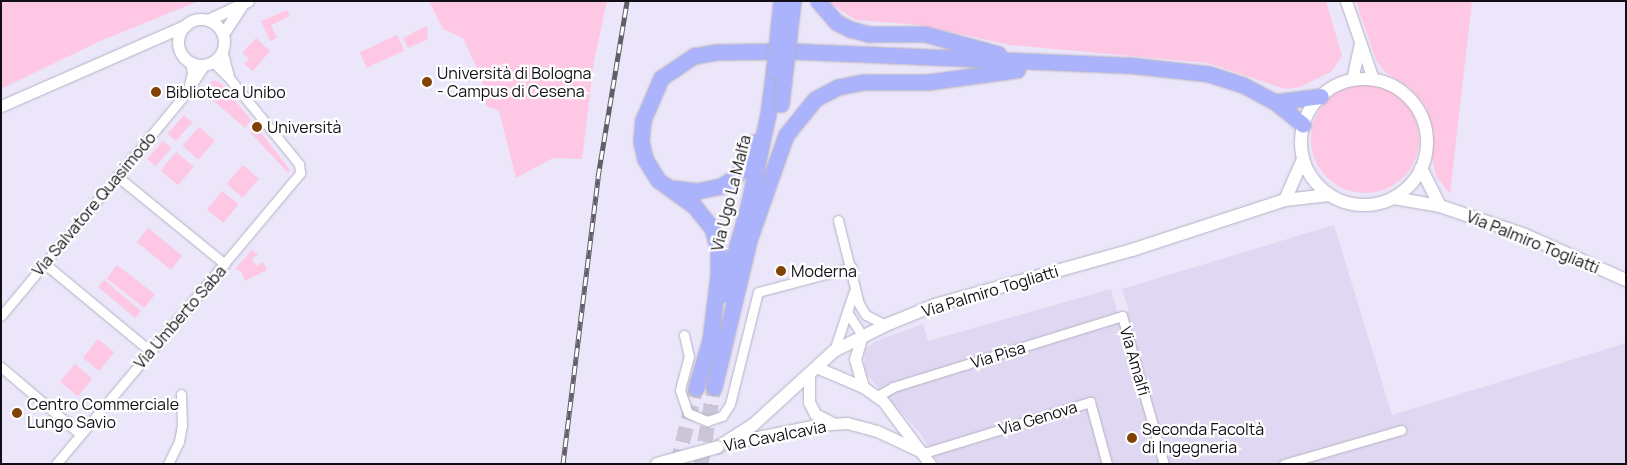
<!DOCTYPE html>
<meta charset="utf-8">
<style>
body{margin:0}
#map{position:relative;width:1627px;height:465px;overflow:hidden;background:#ebe6f9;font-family:Manrope,sans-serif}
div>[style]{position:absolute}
.built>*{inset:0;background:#e0d8f2}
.green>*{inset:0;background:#fec7e4;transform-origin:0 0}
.round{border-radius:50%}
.trunk-tunnel>*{height:15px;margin-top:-7.5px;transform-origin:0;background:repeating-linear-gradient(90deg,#cac6d7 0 15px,transparent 0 23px)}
.roads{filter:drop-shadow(0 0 1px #b6b0c3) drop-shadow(0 0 1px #b6b0c3)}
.minor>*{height:9px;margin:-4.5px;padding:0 4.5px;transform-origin:4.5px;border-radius:4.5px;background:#fff}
.tertiary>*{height:11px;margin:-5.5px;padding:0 5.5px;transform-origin:5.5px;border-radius:5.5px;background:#fff}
.tertiary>.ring{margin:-5.5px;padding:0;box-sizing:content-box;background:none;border:11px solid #fff;border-radius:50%}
.secondary>*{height:12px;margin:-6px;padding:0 6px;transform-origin:6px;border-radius:6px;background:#fff}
.secondary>.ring{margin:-6px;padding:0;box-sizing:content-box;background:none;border:12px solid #fff;border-radius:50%}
.trunk>*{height:15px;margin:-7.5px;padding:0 7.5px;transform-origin:7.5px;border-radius:7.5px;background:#aab3fc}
.rail>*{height:5px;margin-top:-2.5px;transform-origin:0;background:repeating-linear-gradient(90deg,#fff 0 9px,#615e68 0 18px);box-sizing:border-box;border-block:1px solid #615e68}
.bridges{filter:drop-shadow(0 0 1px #b6b0c3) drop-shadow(0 0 1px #b6b0c3)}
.secondary-bridge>*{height:12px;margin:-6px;padding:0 6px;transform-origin:6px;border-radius:6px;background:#fff}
.trunk-bridge>*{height:15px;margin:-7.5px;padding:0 7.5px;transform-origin:7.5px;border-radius:7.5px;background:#aab3fc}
.dots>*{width:14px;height:14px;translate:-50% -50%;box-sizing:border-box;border:2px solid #fff;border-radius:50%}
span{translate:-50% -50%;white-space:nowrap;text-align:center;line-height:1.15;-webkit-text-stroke:4.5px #fff;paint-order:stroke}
.poi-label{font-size:16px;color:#110f15}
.left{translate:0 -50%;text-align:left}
.street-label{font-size:16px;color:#110f15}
.frame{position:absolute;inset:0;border:2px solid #110f15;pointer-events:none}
</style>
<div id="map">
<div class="built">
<div style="clip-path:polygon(1334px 225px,1392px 415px,1626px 343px,1626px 464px,939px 464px,920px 433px,864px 372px,865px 349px,876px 341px,923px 324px,928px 341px,1111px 289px,1118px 314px,1129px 311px,1122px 289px)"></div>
</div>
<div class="green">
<div style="clip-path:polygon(1px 1px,199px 1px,98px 42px,1px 89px)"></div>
<div style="clip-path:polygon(429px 1px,607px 1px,594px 61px,582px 159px,553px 158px,516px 178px,499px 111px,486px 106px,482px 79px,463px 38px,443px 29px)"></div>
<div style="clip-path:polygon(827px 1px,1326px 1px,1342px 56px,1331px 72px,1300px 87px,1285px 89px,1208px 63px,1010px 45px,920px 25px,856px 20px)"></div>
<div style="clip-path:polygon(1356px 1px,1472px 1px,1450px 194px,1436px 176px,1432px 158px,1433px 134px,1426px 107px,1410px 88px,1385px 72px,1376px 60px)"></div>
<div style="clip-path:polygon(287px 10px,290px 16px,271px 25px,277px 38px,270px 41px,261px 21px)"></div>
<div style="clip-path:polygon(427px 26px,428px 39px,408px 48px,403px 38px)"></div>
<div style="left:397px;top:35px;width:17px;height:41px;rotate:65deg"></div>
<div style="clip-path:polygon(256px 38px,270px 51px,253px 71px,244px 64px,249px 59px,242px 53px)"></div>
<div style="clip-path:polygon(213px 80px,221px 83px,251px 120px,245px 128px,203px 92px)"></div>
<div class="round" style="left:1311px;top:85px;width:108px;height:108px"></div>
<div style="left:184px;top:115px;width:11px;height:25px;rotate:41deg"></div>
<div style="clip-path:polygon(255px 125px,290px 170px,288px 173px,250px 132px)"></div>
<div style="left:199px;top:127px;width:21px;height:25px;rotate:41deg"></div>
<div style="left:163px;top:141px;width:11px;height:24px;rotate:41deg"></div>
<div style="left:176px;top:152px;width:23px;height:24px;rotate:40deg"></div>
<div style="left:243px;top:165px;width:21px;height:25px;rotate:41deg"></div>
<div style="left:222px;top:191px;width:21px;height:24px;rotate:39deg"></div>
<div style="left:148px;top:228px;width:44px;height:18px;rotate:39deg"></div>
<div style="clip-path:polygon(252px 250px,258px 255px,252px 258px,256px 266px,263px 262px,267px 270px,245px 281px,241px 271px,235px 269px)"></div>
<div style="left:117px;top:265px;width:48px;height:17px;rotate:38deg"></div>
<div style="left:104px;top:280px;width:48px;height:9px;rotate:40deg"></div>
<div style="left:98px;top:339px;width:21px;height:24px;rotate:39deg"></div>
<div style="left:75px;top:364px;width:23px;height:23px;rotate:40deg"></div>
</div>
<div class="trunk-tunnel">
<div style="left:677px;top:464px;width:78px;rotate:-76deg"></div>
<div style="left:701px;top:464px;width:78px;rotate:-80.4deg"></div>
</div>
<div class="roads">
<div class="minor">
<div style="left:222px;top:50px;width:27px;rotate:75deg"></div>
<div style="left:189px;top:85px;width:12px;rotate:-76deg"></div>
<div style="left:192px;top:73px;width:12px;rotate:-99deg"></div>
<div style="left:117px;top:176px;width:139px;rotate:39.2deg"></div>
<div style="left:838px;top:220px;width:87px;rotate:76deg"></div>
<div style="left:859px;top:304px;width:13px;rotate:58deg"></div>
<div style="left:866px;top:315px;width:22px;rotate:27deg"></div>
<div style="left:45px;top:264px;width:136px;rotate:39.6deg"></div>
<div style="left:847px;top:312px;width:27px;rotate:57deg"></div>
<div style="left:1px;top:316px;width:291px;rotate:-50.3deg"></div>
<div style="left:187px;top:92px;width:33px;rotate:-57deg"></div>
<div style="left:684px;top:335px;width:22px;rotate:77deg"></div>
<div style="left:689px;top:356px;width:35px;rotate:105deg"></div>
<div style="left:680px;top:390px;width:24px;rotate:71deg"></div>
<div style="left:688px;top:413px;width:21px;rotate:23deg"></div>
<div style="left:707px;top:421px;width:16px;rotate:-18deg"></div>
<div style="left:722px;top:416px;width:14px;rotate:-56deg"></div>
<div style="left:730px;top:404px;width:115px;rotate:-76deg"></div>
<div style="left:758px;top:292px;width:97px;rotate:-14.9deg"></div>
<div style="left:834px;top:351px;width:63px;rotate:-71.6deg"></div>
<div style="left:1px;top:367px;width:104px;rotate:40.3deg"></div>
<div style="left:876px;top:397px;width:20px;rotate:-30deg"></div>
<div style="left:893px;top:387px;width:240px;rotate:-17.2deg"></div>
<div style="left:1122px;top:316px;width:154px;rotate:74.2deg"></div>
<div style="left:924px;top:453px;width:174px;rotate:-17.1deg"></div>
<div style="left:1090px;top:402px;width:64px;rotate:74.7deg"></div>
<div style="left:56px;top:464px;width:380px;rotate:-50deg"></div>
<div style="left:300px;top:173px;width:9px;rotate:-96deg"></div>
<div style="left:299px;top:164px;width:109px;rotate:-129.1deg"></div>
<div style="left:230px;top:79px;width:25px;rotate:-135deg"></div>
<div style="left:168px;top:464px;width:25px;rotate:-64deg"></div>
<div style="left:179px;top:441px;width:16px;rotate:-79deg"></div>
<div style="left:182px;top:425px;width:31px;rotate:-92deg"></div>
<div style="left:1284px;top:464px;width:122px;rotate:-16.2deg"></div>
</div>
<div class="tertiary">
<div style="left:1346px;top:1px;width:83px;rotate:70.9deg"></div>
<div class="ring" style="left:178px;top:19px;width:35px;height:35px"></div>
<div style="left:208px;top:20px;width:44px;rotate:-25.4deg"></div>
<div style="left:223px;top:34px;width:35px;rotate:-57deg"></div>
<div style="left:1352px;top:80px;width:38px;rotate:-78deg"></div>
<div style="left:1px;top:106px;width:200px;rotate:-23.6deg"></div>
<div style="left:862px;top:335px;width:25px;rotate:106deg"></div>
<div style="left:855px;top:359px;width:29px;rotate:74deg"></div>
<div style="left:816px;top:367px;width:51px;rotate:23.1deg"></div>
<div style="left:863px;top:387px;width:24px;rotate:35deg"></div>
<div style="left:883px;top:401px;width:79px;rotate:53.3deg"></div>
<div style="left:809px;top:374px;width:28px;rotate:90deg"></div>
<div style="left:809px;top:402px;width:13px;rotate:63deg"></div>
<div style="left:815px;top:414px;width:20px;rotate:27deg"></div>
<div style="left:728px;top:443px;width:91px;rotate:-11.4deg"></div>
<div style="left:817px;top:425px;width:30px;rotate:-4deg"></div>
<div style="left:847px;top:423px;width:31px;rotate:15deg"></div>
<div style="left:877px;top:431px;width:52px;rotate:25.1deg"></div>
</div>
<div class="secondary">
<div class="ring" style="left:1301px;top:79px;width:114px;height:114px"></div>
<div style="left:1421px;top:168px;width:42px;rotate:63.4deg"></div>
<div style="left:1394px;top:198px;width:47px;rotate:9.9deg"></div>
<div style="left:1440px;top:206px;width:90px;rotate:18.8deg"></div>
<div style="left:1525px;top:235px;width:111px;rotate:24deg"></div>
<div style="left:1285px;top:200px;width:45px;rotate:-66.3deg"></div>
<div style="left:718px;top:447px;width:41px;rotate:-32.2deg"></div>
<div style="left:753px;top:425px;width:110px;rotate:-42.4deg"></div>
<div style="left:834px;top:351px;width:58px;rotate:-26.6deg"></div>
<div style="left:886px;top:325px;width:53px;rotate:-22.2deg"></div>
<div style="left:935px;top:305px;width:205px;rotate:-15.6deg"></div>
<div style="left:1132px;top:250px;width:161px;rotate:-18.1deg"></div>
<div style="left:1285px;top:200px;width:44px;rotate:-6.5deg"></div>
</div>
<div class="trunk">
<div style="left:818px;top:1px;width:28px;rotate:49deg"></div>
<div style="left:836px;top:22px;width:16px;rotate:27deg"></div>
<div style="left:850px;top:29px;width:20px;rotate:15deg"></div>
<div style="left:869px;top:34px;width:56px"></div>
<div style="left:925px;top:34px;width:76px;rotate:15.3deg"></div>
<div style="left:1275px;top:102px;width:46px;rotate:-7.4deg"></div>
<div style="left:672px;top:188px;width:25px;rotate:7deg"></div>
<div style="left:697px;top:191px;width:25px;rotate:-12deg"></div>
<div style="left:721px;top:186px;width:17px;rotate:-33deg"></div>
<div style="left:735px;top:177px;width:19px;rotate:-51deg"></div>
<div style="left:747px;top:162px;width:21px;rotate:-71deg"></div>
<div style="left:750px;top:237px;width:108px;rotate:-70.6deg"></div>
<div style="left:786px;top:135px;width:46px;rotate:-51.1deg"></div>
<div style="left:815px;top:99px;width:26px;rotate:-28deg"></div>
<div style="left:838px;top:87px;width:25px;rotate:-11deg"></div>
<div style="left:863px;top:82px;width:65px"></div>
<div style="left:928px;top:82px;width:90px;rotate:-7.7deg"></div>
<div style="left:723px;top:294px;width:86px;rotate:-73.9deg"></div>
<div style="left:747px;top:211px;width:99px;rotate:-77.8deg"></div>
<div style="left:768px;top:114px;width:45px;rotate:-82.4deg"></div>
<div style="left:710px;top:340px;width:64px;rotate:-82.8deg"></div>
<div style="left:718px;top:277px;width:28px;rotate:-90deg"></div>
<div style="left:718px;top:249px;width:22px;rotate:-106deg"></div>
<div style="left:712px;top:228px;width:28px;rotate:-129deg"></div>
<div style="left:694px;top:206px;width:44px;rotate:-144.2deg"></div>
<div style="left:658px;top:180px;width:25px;rotate:-122deg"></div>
<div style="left:645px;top:159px;width:18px;rotate:-103deg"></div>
<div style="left:641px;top:141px;width:21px;rotate:-85deg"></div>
<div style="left:643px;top:120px;width:46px;rotate:-66.8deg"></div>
<div style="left:661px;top:78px;width:40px;rotate:-34deg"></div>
<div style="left:694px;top:56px;width:22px;rotate:-10deg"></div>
<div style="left:716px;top:52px;width:73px;rotate:-0.8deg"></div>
<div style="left:789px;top:51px;width:339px;rotate:2.4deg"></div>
<div style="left:1128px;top:65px;width:81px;rotate:6.3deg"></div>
<div style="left:1209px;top:74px;width:36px;rotate:18deg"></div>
<div style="left:1243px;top:85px;width:36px;rotate:28deg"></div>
<div style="left:1275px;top:102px;width:36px;rotate:39deg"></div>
<div style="left:714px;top:387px;width:163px;rotate:-76.6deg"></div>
<div style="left:696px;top:388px;width:57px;rotate:-73.8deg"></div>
</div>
</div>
<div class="rail">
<div style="left:563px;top:464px;width:289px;rotate:-83deg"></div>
<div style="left:598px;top:177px;width:178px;rotate:-80.6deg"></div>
</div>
<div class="bridges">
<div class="secondary-bridge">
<div style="left:657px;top:464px;width:63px;rotate:-15.6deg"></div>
</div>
<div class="trunk-bridge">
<div style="left:774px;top:69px;width:68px;rotate:-84.1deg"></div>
<div style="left:781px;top:104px;width:104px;rotate:-83.4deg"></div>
</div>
</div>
<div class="dots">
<div style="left:427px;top:82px;background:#824206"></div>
<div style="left:156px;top:92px;background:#824206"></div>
<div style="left:257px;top:127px;background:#824206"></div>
<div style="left:781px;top:271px;background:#824206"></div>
<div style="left:17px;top:413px;background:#824206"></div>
<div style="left:1132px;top:438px;background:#824206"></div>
</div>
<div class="poi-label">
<span class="left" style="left:437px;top:82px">Università di Bologna<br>- Campus di Cesena</span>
<span class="left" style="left:166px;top:92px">Biblioteca Unibo</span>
<span class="left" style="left:267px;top:127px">Università</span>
<span class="left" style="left:791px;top:271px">Moderna</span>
<span class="left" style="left:27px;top:413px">Centro Commerciale<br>Lungo Savio</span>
<span class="left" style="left:1142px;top:438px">Seconda Facoltà<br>di Ingegneria</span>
</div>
<div class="street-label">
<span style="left:731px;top:193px;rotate:-76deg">Via Ugo La Malfa</span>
<span style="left:94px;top:204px;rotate:-50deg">Via Salvatore Quasimodo</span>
<span style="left:1533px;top:242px;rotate:22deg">Via Palmiro Togliatti</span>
<span style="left:990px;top:291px;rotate:-17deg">Via Palmiro Togliatti</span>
<span style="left:180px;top:317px;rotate:-49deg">Via Umberto Saba</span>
<span style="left:998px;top:355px;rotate:-17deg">Via Pisa</span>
<span style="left:1135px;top:361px;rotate:74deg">Via Amalfi</span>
<span style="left:1038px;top:418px;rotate:-17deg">Via Genova</span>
<span style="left:775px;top:436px;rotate:-11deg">Via Cavalcavia</span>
</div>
<div class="frame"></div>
</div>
